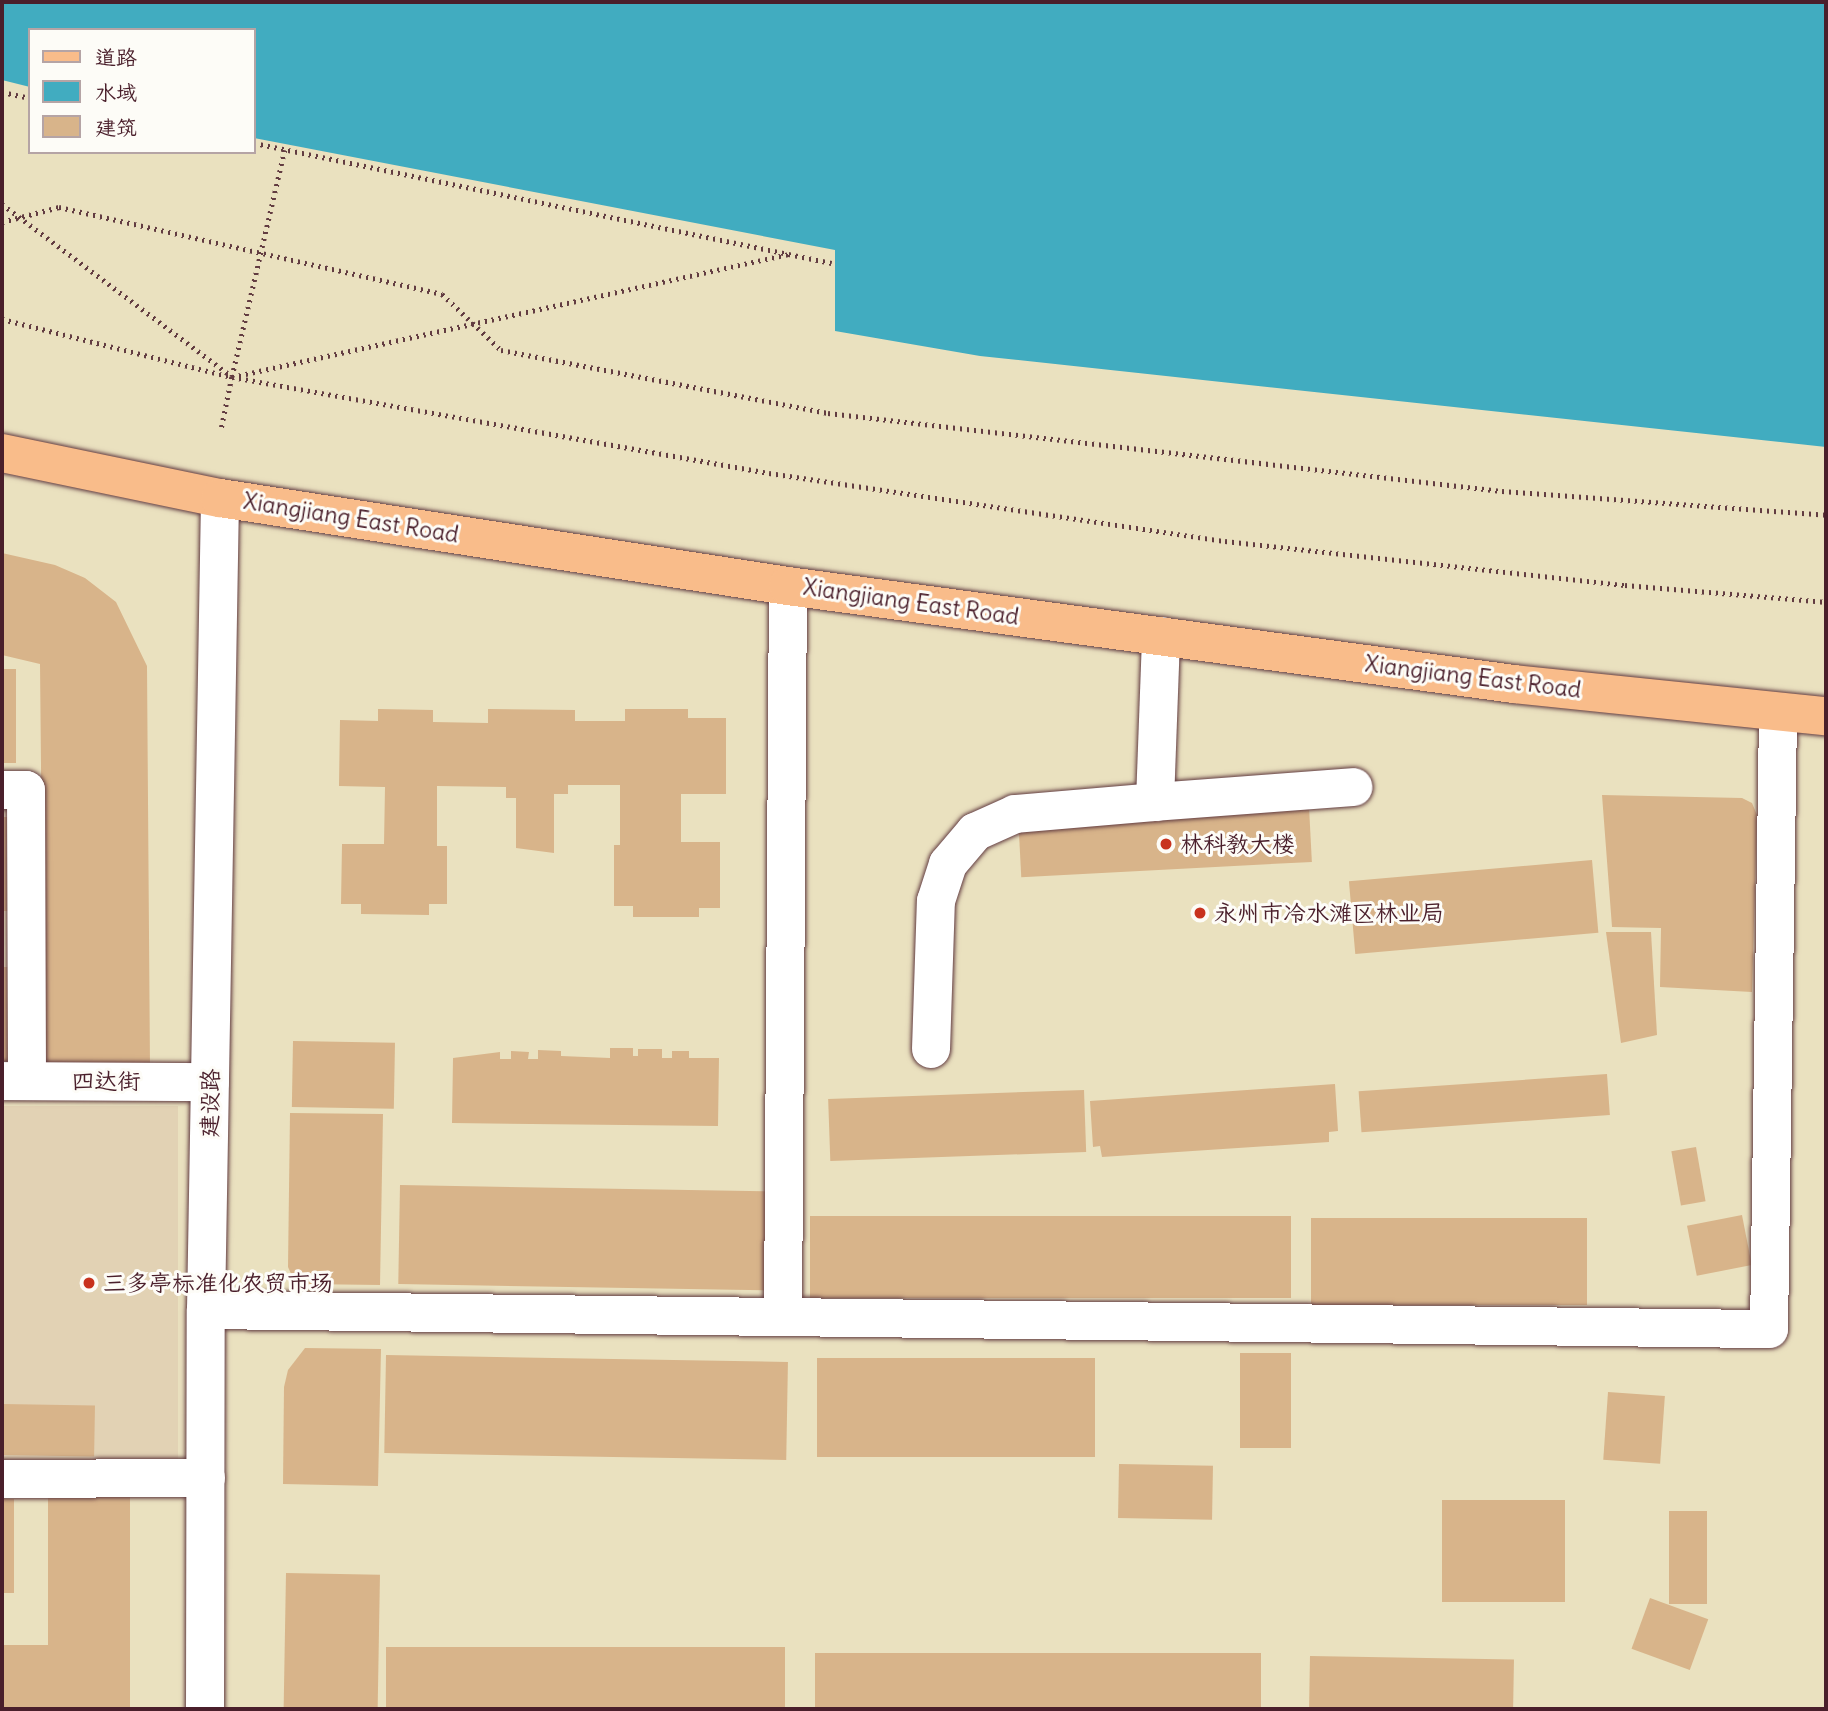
<!DOCTYPE html>
<meta charset="utf-8">
<style>
body{margin:0}
#map{position:relative;width:1828px;height:1711px;overflow:hidden;background:#eae1bf;font-family:Delius,"LXGW WenKai TC",sans-serif}
div>[style]{position:absolute}
.built>*{inset:0;background:#e2d2b4;transform-origin:0 0}
.water>*{inset:0;background:#41acc0}
.building>*{inset:0;background:#d8b48a;transform-origin:0 0}
.path>*{height:4.5px;margin-top:-2.25px;transform-origin:0;background:repeating-linear-gradient(90deg,#623c41 0 2px,transparent 0 7px)}
.roads{filter:drop-shadow(0 0 2px #623c41) drop-shadow(0 0 2px #623c41)}
.minor>*{height:38px;margin:-19px;padding:0 19px;transform-origin:19px;border-radius:19px;background:#fff}
.major>*{height:38px;margin:-19px;padding:0 19px;transform-origin:19px;border-radius:19px;background:#f9bc8a}
.dots>*{width:19px;height:19px;translate:-50% -50%;box-sizing:border-box;border:4px solid #fdfcf7;border-radius:50%}
span{translate:-50% -50%;white-space:nowrap;text-align:center;line-height:1.15;-webkit-text-stroke:6px #fdfcf7;paint-order:stroke}
.street-label{font-size:23px;color:#4a1f2b}
.poi-label{font-size:23px;color:#4a1f2b}
.left{translate:0 -50%;text-align:left}
.frame{position:absolute;inset:0;border:4px solid #4a1f2b;pointer-events:none}
.legend{position:absolute;left:28px;top:28px;width:228px;height:126px;box-sizing:border-box;background:#fdfcf7;border:2px solid #b5a4a5;margin:0;padding:9px 12px;list-style:none;font-size:21px;color:#4a1f2b}
.legend li{display:flex;align-items:center;gap:14px;height:35px}
.legend b{width:35px;border:2px solid #b5a4a5}
</style>
<div id="map">
<div class="built">
<div style="left:2px;top:1106px;width:176px;height:354px"></div>
</div>
<div class="water">
<div style="clip-path:polygon(2px 2px,1826px 2px,1826px 447px,980px 356px,835px 331px,835px 250px,254px 138px,254px 30px,30px 30px,30px 87px,2px 80px)"></div>
</div>
<div class="building">
<div style="clip-path:polygon(2px 553px,55px 565px,85px 578px,116px 602px,147px 666px,150px 1067px,44px 1069px,40px 664px,2px 655px)"></div>
<div style="left:2px;top:669px;width:14px;height:94px"></div>
<div style="clip-path:polygon(378px 709px,433px 710px,433px 722px,488px 723px,488px 709px,575px 710px,575px 721px,625px 721px,625px 709px,688px 709px,688px 718px,726px 718px,726px 794px,681px 794px,681px 842px,720px 842px,720px 908px,699px 908px,699px 917px,633px 917px,633px 906px,614px 906px,614px 845px,620px 845px,620px 785px,568px 785px,568px 794px,554px 794px,554px 853px,516px 848px,516px 798px,506px 798px,506px 787px,437px 786px,437px 846px,447px 846px,447px 904px,429px 904px,429px 915px,361px 914px,361px 904px,341px 904px,342px 844px,384px 844px,385px 787px,339px 786px,340px 720px,378px 721px)"></div>
<div style="clip-path:polygon(1602px 795px,1742px 798px,1752px 803px,1757px 815px,1752px 992px,1660px 987px,1661px 928px,1612px 927px)"></div>
<div style="left:1309px;top:807px;width:55px;height:291px;rotate:87deg"></div>
<div style="left:2px;top:817px;width:9px;height:94px"></div>
<div style="left:1592px;top:860px;width:73px;height:244px;rotate:85deg"></div>
<div style="clip-path:polygon(1606px 932px,1651px 932px,1657px 1035px,1621px 1043px)"></div>
<div style="left:2px;top:967px;width:9px;height:94px"></div>
<div style="left:293px;top:1041px;width:102px;height:66px;rotate:1deg"></div>
<div style="clip-path:polygon(610px 1048px,633px 1048px,633px 1056px,638px 1056px,638px 1049px,662px 1049px,662px 1058px,672px 1058px,672px 1051px,689px 1051px,689px 1058px,719px 1058px,718px 1126px,452px 1123px,453px 1058px,500px 1052px,500px 1059px,511px 1059px,511px 1051px,529px 1052px,528px 1059px,538px 1059px,538px 1050px,561px 1051px,561px 1056px,610px 1058px)"></div>
<div style="left:1607px;top:1074px;width:41px;height:249px;rotate:86deg"></div>
<div style="clip-path:polygon(1335px 1084px,1338px 1131px,1329px 1132px,1329px 1142px,1102px 1157px,1100px 1146px,1093px 1147px,1090px 1101px)"></div>
<div style="left:1084px;top:1090px;width:62px;height:256px;rotate:88deg"></div>
<div style="clip-path:polygon(290px 1113px,383px 1114px,380px 1285px,303px 1284px,293px 1278px,288px 1267px)"></div>
<div style="left:1696px;top:1147px;width:55px;height:25px;rotate:80deg"></div>
<div style="left:400px;top:1185px;width:369px;height:99px;rotate:1deg"></div>
<div style="left:1742px;top:1215px;width:51px;height:56px;rotate:79deg"></div>
<div style="left:810px;top:1216px;width:481px;height:82px"></div>
<div style="left:1311px;top:1218px;width:276px;height:87px"></div>
<div style="clip-path:polygon(305px 1348px,381px 1349px,378px 1486px,283px 1484px,284px 1387px,288px 1370px)"></div>
<div style="left:1240px;top:1353px;width:51px;height:95px"></div>
<div style="left:386px;top:1355px;width:402px;height:98px;rotate:1deg"></div>
<div style="left:817px;top:1358px;width:278px;height:99px"></div>
<div style="left:1608px;top:1392px;width:57px;height:68px;rotate:4deg"></div>
<div style="left:2px;top:1404px;width:93px;height:51px;rotate:1deg"></div>
<div style="left:1119px;top:1464px;width:94px;height:54px;rotate:1deg"></div>
<div style="clip-path:polygon(48px 1495px,130px 1497px,130px 1709px,2px 1709px,2px 1645px,48px 1645px)"></div>
<div style="left:2px;top:1499px;width:12px;height:94px"></div>
<div style="left:1442px;top:1500px;width:123px;height:102px"></div>
<div style="left:1669px;top:1511px;width:38px;height:93px"></div>
<div style="left:286px;top:1573px;width:94px;height:136px;rotate:1deg"></div>
<div style="left:1650px;top:1598px;width:62px;height:54px;rotate:20deg"></div>
<div style="left:386px;top:1647px;width:399px;height:62px"></div>
<div style="left:815px;top:1653px;width:446px;height:56px"></div>
<div style="left:1310px;top:1656px;width:204px;height:53px;rotate:1deg"></div>
</div>
<div class="path">
<div style="left:2px;top:92px;width:29px;rotate:12deg"></div>
<div style="left:254px;top:143px;width:590px;rotate:11.73deg"></div>
<div style="left:285px;top:150px;width:233px;rotate:103.1deg"></div>
<div style="left:232px;top:377px;width:570px;rotate:-12.45deg"></div>
<div style="left:2px;top:204px;width:288px;rotate:36.9deg"></div>
<div style="left:232px;top:377px;width:55px;rotate:101.5deg"></div>
<div style="left:2px;top:222px;width:59px;rotate:-14.7deg"></div>
<div style="left:59px;top:207px;width:393px;rotate:12.8deg"></div>
<div style="left:442px;top:294px;width:81px;rotate:43.5deg"></div>
<div style="left:501px;top:350px;width:333px;rotate:10.9deg"></div>
<div style="left:828px;top:413px;width:678px;rotate:6.6deg"></div>
<div style="left:1502px;top:491px;width:325px;rotate:4.2deg"></div>
<div style="left:2px;top:319px;width:237px;rotate:14.2deg"></div>
<div style="left:232px;top:377px;width:546px;rotate:10.14deg"></div>
<div style="left:769px;top:473px;width:461px;rotate:8.5deg"></div>
<div style="left:1225px;top:541px;width:402px;rotate:6.3deg"></div>
<div style="left:1625px;top:585px;width:202px;rotate:4.8deg"></div>
</div>
<div class="roads">
<div class="minor">
<div style="left:2px;top:790px;width:24px"></div>
<div style="left:26px;top:790px;width:291px;rotate:89.8deg"></div>
<div style="left:1155px;top:802px;width:199px;rotate:-4.3deg"></div>
<div style="left:931px;top:1049px;width:148px;rotate:-88.1deg"></div>
<div style="left:936px;top:901px;width:39px;rotate:-72deg"></div>
<div style="left:948px;top:864px;width:42px;rotate:-49.8deg"></div>
<div style="left:975px;top:832px;width:44px;rotate:-24.2deg"></div>
<div style="left:1015px;top:814px;width:141px;rotate:-4.9deg"></div>
<div style="left:1155px;top:802px;width:166px;rotate:-87.9deg"></div>
<div style="left:2px;top:1081px;width:208px;rotate:0.3deg"></div>
<div style="left:206px;top:1310px;width:1563px;rotate:0.7deg"></div>
<div style="left:1769px;top:1329px;width:617px;rotate:-89.16deg"></div>
<div style="left:783px;top:1317px;width:731px;rotate:-89.61deg"></div>
<div style="left:2px;top:1479px;width:204px;rotate:-0.3deg"></div>
<div style="left:205px;top:1709px;width:399px;rotate:-89.9deg"></div>
<div style="left:206px;top:1310px;width:812px;rotate:-89.01deg"></div>
</div>
<div class="major">
<div style="left:2px;top:453px;width:223px;rotate:11.7deg"></div>
<div style="left:220px;top:498px;width:575px;rotate:8.81deg"></div>
<div style="left:788px;top:586px;width:733px;rotate:7.69deg"></div>
<div style="left:1514px;top:684px;width:314px;rotate:5.9deg"></div>
</div>
</div>
<div class="dots">
<div style="left:1166px;top:844px;background:#c8321e"></div>
<div style="left:1200px;top:913px;background:#c8321e"></div>
<div style="left:89px;top:1283px;background:#c8321e"></div>
</div>
<div class="street-label">
<span style="left:351px;top:518px;rotate:9deg">Xiangjiang East Road</span>
<span style="left:911px;top:602px;rotate:8deg">Xiangjiang East Road</span>
<span style="left:1473px;top:677px;rotate:7deg">Xiangjiang East Road</span>
<span style="left:106px;top:1081px">四达街</span>
<span style="left:210px;top:1103px;rotate:-89deg">建设路</span>
</div>
<div class="poi-label">
<span class="left" style="left:1180px;top:844px">林科教大楼</span>
<span class="left" style="left:1214px;top:913px">永州市冷水滩区林业局</span>
<span class="left" style="left:103px;top:1283px">三多亭标准化农贸市场</span>
</div>
<div class="frame"></div>
<ul class="legend">
<li><b style="height:9px;background:#f9bc8a"></b>道路</li>
<li><b style="height:19px;background:#41acc0"></b>水域</li>
<li><b style="height:19px;background:#d8b48a"></b>建筑</li>
</ul>
</div>
